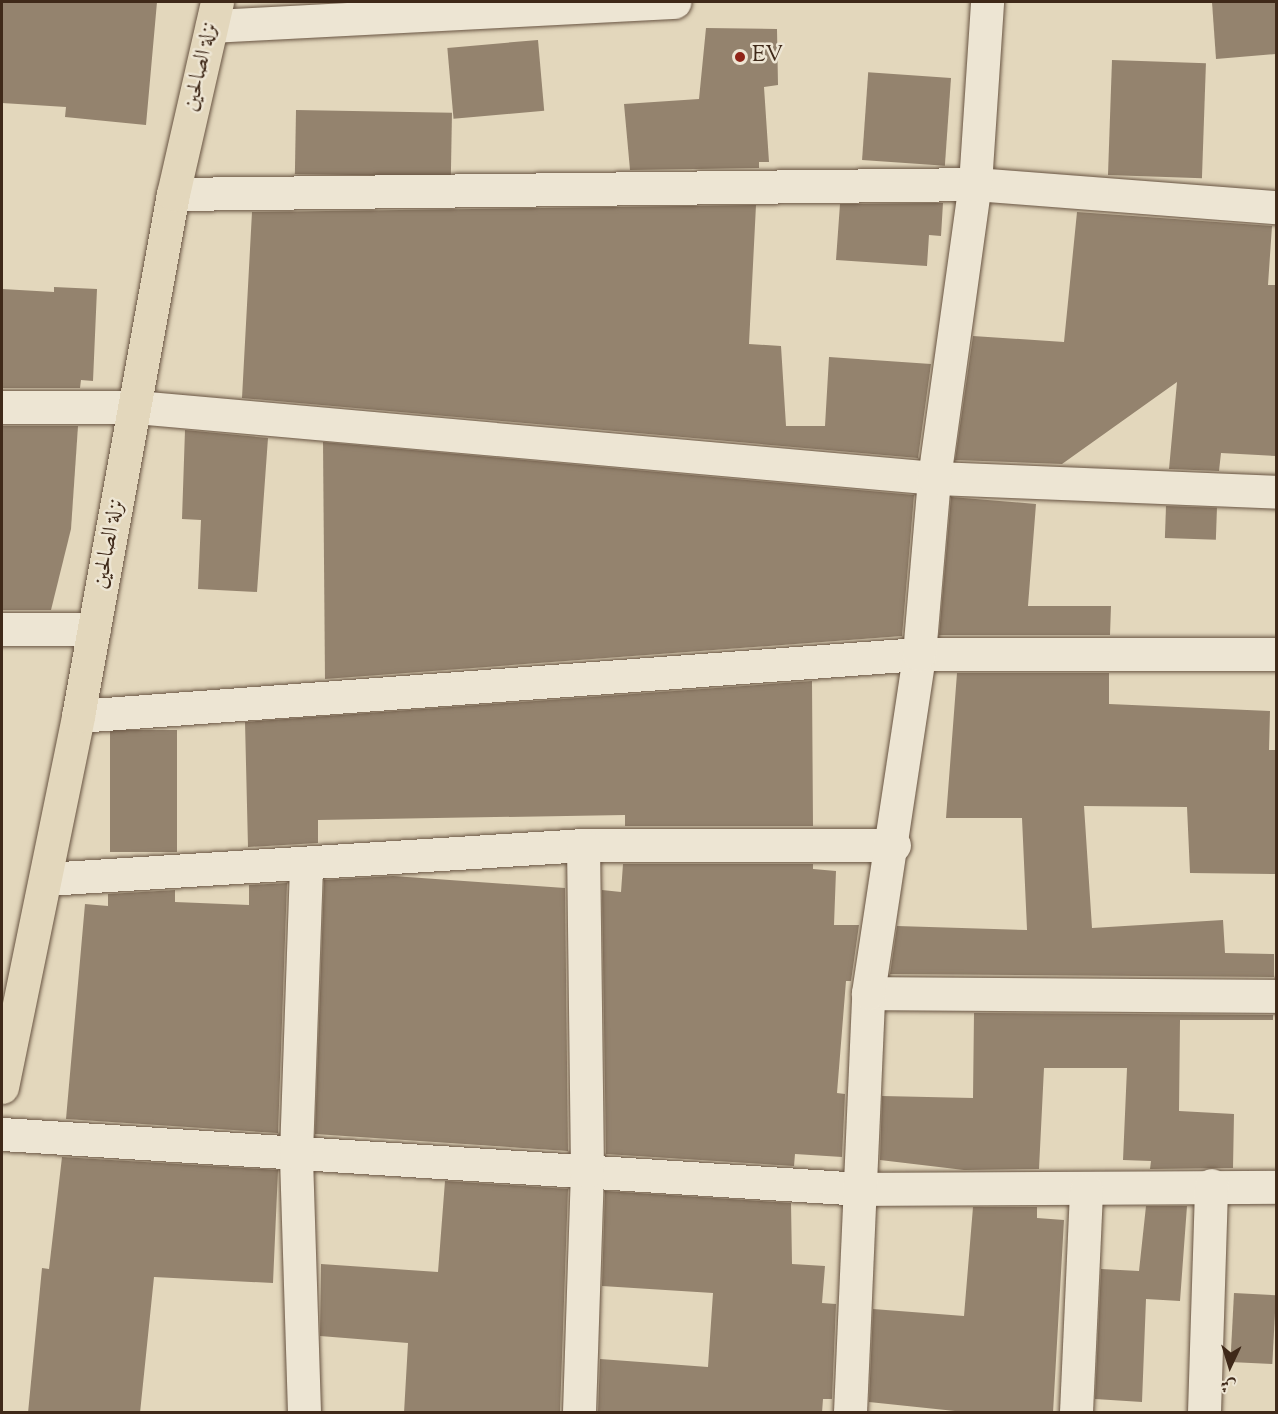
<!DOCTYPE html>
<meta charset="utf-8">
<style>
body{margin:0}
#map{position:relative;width:1278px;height:1414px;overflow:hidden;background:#e3d7bc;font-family:"Sorts Mill Goudy",Amiri,serif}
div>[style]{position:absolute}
.building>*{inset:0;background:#94836e;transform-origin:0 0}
.roads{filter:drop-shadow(0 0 2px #685442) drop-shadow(0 0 2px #685442)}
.minor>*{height:33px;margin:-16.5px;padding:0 16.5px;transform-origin:16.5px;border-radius:16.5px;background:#ede5d3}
.primary>*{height:33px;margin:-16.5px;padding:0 16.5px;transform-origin:16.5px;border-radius:16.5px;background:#e3d7bc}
.dots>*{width:16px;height:16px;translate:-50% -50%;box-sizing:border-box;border:3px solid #ede5d3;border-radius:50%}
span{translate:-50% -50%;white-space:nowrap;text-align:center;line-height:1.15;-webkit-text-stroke:5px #ede5d3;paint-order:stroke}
.poi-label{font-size:22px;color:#3f2919}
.left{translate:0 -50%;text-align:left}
.street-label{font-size:22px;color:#3f2919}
.frame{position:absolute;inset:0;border:3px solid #3f2919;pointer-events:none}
.north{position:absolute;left:1200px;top:1336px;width:60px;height:60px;-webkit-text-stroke:4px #ede5d3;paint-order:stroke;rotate:184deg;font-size:16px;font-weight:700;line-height:24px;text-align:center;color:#3f2919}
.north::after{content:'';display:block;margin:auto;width:21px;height:27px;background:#3f2919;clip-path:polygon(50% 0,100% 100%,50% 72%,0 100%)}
</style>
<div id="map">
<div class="building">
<div style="clip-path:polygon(2px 2px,157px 2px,146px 125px,65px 117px,66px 107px,2px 103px)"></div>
<div style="clip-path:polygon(1212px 2px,1276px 2px,1276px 54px,1216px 59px)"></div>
<div style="clip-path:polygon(706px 28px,777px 29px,778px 85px,764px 87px,769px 162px,759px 162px,759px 168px,630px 170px,624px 104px,699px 99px)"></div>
<div style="left:538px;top:40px;width:71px;height:91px;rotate:85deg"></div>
<div style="left:1112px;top:60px;width:94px;height:115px;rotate:2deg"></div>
<div style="left:951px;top:78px;width:88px;height:83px;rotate:94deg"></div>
<div style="left:296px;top:110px;width:156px;height:64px;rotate:1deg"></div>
<div style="clip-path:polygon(943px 203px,941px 236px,929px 235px,927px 266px,836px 260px,840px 204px)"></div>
<div style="clip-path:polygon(756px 205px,749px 344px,781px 346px,786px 426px,825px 426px,829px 357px,931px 364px,918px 458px,242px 398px,252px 212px)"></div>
<div style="clip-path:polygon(1077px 212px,1272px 226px,1268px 285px,1276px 285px,1276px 456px,1221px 453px,1219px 471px,1169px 469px,1177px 382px,1062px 464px,955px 460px,973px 336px,1064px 342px)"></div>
<div style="clip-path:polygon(54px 287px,97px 289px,93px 381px,81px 380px,80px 388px,2px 388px,2px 289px,54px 292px)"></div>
<div style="clip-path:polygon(2px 426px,78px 426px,71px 529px,51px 610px,2px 610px)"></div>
<div style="clip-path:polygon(185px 430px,268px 438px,257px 592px,198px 589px,201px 520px,182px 519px)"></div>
<div style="clip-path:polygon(323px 442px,914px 495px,902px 636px,325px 679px)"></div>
<div style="clip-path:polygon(951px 497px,1036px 504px,1028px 606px,1111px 606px,1110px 635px,939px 635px)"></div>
<div style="left:1166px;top:506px;width:51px;height:32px;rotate:2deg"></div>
<div style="clip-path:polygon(957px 673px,1109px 673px,1109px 704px,1270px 711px,1269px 750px,1276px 750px,1276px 874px,1190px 873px,1187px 807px,1084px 806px,1092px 928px,1223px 920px,1225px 953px,1274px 954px,1274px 977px,890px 974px,897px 926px,1027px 930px,1022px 818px,946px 818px)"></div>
<div style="clip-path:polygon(812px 681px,813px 826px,625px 826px,625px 815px,318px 820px,318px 843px,248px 847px,245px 722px)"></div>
<div style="left:177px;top:730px;width:122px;height:67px;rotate:90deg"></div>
<div style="clip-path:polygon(623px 864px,813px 864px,813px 869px,836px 871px,834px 925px,859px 925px,851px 981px,846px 981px,837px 1093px,845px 1094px,842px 1157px,795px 1154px,794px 1166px,606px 1154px,602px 890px,621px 892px)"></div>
<div style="clip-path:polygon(393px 876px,565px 888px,568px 1151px,315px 1134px,324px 880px)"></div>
<div style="clip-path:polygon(287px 883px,278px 1133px,66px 1119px,85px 904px,108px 906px,108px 894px,175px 890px,175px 902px,249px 905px,249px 885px)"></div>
<div style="clip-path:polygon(974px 1013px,1273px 1015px,1273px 1020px,1180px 1020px,1179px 1111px,1234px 1114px,1233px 1168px,1150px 1169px,1151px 1161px,1123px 1160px,1127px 1068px,1044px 1068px,1039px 1169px,964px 1170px,880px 1160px,882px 1096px,973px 1098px)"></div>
<div style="clip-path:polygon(62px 1157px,278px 1170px,273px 1283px,154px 1277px,140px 1413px,28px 1413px,42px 1268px,49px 1269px)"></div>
<div style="clip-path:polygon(445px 1181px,568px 1189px,560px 1413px,404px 1413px,408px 1343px,320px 1336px,321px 1264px,438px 1272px)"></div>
<div style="clip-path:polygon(605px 1191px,791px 1203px,792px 1264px,825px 1266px,822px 1303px,836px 1304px,832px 1399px,823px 1399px,822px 1413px,598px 1413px,600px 1359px,708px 1367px,713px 1293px,602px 1286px)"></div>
<div style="clip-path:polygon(1146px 1206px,1187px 1206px,1180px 1301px,1146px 1299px,1142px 1402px,1095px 1399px,1101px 1269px,1139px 1271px)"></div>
<div style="clip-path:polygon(973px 1207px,1037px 1207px,1037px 1218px,1064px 1220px,1053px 1413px,974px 1413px,869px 1402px,873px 1309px,964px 1316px)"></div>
<div style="left:1234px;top:1293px;width:42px;height:69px;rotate:3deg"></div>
</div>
<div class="roads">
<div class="minor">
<div style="left:212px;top:26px;width:463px;rotate:-3deg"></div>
<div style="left:173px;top:194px;width:802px;rotate:-0.71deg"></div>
<div style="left:975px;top:184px;width:302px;rotate:4.4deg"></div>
<div style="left:2px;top:407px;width:134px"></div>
<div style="left:136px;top:407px;width:801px;rotate:5.08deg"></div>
<div style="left:934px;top:478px;width:342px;rotate:2.3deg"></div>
<div style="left:2px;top:629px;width:92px"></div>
<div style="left:78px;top:716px;width:843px;rotate:-4.22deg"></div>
<div style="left:919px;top:654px;width:357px"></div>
<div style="left:46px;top:879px;width:538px;rotate:-3.62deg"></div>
<div style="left:583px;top:845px;width:311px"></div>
<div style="left:868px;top:993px;width:408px;rotate:0.4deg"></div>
<div style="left:2px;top:1134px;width:861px;rotate:3.66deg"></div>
<div style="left:861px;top:1189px;width:415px;rotate:-0.3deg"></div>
<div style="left:304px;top:1412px;width:259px;rotate:-91.8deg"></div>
<div style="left:296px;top:1153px;width:289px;rotate:-88deg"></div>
<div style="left:579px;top:1412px;width:241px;rotate:-88.1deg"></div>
<div style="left:587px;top:1171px;width:326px;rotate:-90.7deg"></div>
<div style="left:850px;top:1412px;width:419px;rotate:-87.5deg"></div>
<div style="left:868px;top:993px;width:343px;rotate:-81.4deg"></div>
<div style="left:919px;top:654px;width:177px;rotate:-85.1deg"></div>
<div style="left:934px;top:478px;width:297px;rotate:-82.1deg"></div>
<div style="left:975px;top:184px;width:182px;rotate:-86.2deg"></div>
<div style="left:1076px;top:1412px;width:222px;rotate:-87.4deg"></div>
<div style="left:1204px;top:1412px;width:227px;rotate:-88.2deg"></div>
</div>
<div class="primary">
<div style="left:2px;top:1087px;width:379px;rotate:-78.4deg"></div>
<div style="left:78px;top:716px;width:531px;rotate:-79.69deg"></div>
<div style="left:173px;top:194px;width:197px;rotate:-77.1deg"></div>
</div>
</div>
<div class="dots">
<div style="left:740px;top:57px;background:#8f2418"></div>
</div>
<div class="poi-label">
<span class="left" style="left:752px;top:57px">EV</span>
</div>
<div class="street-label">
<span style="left:202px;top:67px;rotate:-77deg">نزلة الصالحين</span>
<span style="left:110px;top:544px;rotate:-79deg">نزلة الصالحين</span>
</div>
<div class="frame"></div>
<div class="north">ش</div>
</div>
